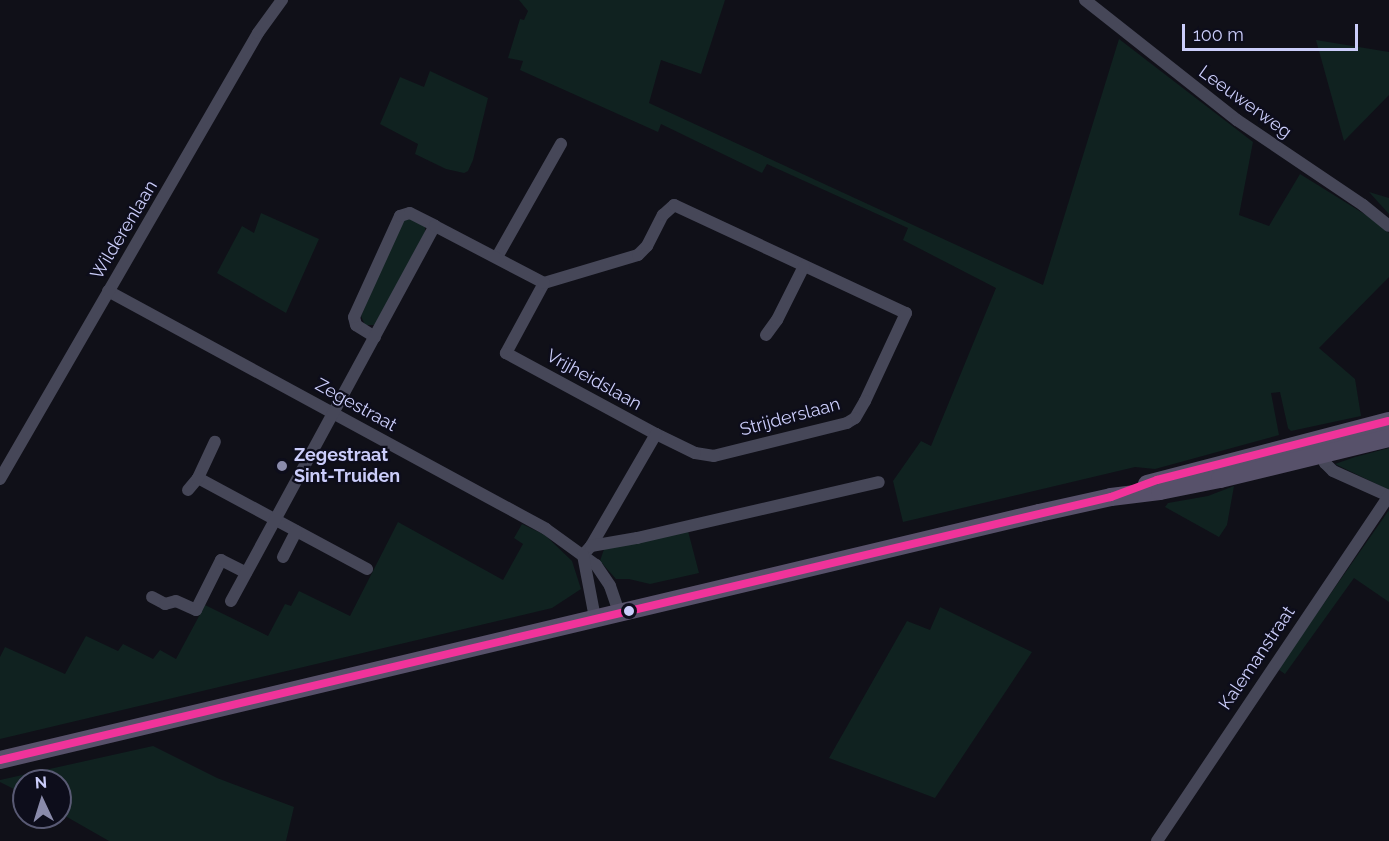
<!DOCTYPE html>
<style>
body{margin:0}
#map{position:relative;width:1389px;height:841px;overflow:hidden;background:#101018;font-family:Raleway,sans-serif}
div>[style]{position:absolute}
.green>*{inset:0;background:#102220}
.minor>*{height:12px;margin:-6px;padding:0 6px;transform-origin:6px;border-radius:6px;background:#464758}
.primary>*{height:18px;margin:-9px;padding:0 9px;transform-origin:9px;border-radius:9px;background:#57516a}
.bus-1>*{height:8px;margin:-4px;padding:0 4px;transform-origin:4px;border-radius:4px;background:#f0339a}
.dots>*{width:16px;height:16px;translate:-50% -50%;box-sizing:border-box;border:3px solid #0d0d1b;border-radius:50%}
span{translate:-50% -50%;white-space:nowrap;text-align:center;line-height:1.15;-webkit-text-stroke:4.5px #0d0d1b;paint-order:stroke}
.street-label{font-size:18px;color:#cbcdfa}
.poi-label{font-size:18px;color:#cbcdfa;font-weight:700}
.left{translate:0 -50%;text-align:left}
.north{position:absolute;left:12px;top:769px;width:60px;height:60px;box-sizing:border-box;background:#0d0d1b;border:2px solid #595a74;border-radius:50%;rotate:356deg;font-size:16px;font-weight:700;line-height:24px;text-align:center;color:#cbcdfa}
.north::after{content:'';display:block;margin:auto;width:21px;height:27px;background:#8a8bab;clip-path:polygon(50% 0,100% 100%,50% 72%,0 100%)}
.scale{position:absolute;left:1182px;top:24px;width:176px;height:27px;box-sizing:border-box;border:3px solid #cbcdfa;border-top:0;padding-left:8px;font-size:18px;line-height:21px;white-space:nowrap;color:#cbcdfa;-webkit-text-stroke:4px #0d0d1b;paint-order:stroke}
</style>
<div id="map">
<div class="green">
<div style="clip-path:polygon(519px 0,725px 0,701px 74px,661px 60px,649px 103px,1043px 285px,1119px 39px,1253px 142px,1239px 215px,1269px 226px,1300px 174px,1374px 220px,1389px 233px,1389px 277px,1319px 348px,1355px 379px,1361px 416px,1291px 431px,1288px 428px,1280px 392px,1271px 393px,1279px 435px,1155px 469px,1135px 467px,903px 522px,893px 481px,921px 441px,931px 446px,996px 288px,903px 240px,908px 228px,767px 164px,762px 173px,661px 124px,658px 132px,520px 70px,523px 61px,508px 58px,520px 19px,524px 20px,528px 11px)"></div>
<div style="clip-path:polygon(1316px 40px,1389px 52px,1389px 95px,1344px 141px)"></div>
<div style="clip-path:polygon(430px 71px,488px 98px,473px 160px,468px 171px,464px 173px,446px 169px,415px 154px,418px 144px,380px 124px,400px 77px,424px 87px)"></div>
<div style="clip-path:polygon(1369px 192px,1389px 198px,1389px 214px)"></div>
<div style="clip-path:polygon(261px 213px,319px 239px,286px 313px,217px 273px,242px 226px,254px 233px)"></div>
<div style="clip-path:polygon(406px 217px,425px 226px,425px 232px,375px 325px,365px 325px,361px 316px,400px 223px)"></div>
<div style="clip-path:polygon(1389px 448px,1389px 490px,1335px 464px,1355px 457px)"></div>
<div style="clip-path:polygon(1234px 486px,1227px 525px,1219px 537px,1165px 507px,1168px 503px,1208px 496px)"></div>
<div style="clip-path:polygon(1389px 510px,1389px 602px,1354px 578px,1285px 674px,1278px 669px)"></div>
<div style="clip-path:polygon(398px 522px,503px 580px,523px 544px,514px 538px,522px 524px,545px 535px,572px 561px,581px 589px,552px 608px,0 739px,0 657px,5px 647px,65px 674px,86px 636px,118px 651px,123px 644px,153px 659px,160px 650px,176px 659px,205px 605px,268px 636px,285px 604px,291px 606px,299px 591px,350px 616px)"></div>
<div style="clip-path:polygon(688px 531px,699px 573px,650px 584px,629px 579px,616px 579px,600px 561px,604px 549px)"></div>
<div style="clip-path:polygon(940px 607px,1032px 652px,935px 798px,829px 758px,907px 621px,930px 630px)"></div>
<div style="clip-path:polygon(153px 746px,217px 778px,294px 807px,286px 841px,109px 841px,60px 813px,60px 781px,24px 781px,24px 794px,0 782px,0 780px)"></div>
</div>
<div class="minor">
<div style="left:1085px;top:0;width:194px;rotate:38.3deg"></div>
<div style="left:1237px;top:120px;width:152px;rotate:34deg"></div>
<div style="left:1363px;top:205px;width:33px;rotate:39deg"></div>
<div style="left:497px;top:257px;width:130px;rotate:-60.5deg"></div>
<div style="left:544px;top:283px;width:98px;rotate:-16.6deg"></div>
<div style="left:638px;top:255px;width:13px;rotate:-45deg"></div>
<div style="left:647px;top:246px;width:35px;rotate:-63deg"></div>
<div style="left:663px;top:215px;width:15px;rotate:-42deg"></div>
<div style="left:674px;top:205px;width:256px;rotate:25deg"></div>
<div style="left:906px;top:313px;width:97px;rotate:115deg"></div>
<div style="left:865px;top:401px;width:20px;rotate:120deg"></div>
<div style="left:855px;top:418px;width:9px;rotate:148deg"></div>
<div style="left:847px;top:423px;width:137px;rotate:166.1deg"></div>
<div style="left:714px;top:456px;width:19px;rotate:-171deg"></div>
<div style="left:695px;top:453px;width:43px;rotate:-154deg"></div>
<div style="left:544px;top:283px;width:80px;rotate:118.5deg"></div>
<div style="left:506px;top:353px;width:170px;rotate:28.4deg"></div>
<div style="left:656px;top:434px;width:129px;rotate:120.1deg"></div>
<div style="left:591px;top:546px;width:12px;rotate:132deg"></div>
<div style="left:108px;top:291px;width:498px;rotate:28.5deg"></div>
<div style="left:546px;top:529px;width:62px;rotate:35.8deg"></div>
<div style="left:596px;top:565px;width:25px;rotate:56deg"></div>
<div style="left:610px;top:586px;width:28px;rotate:71deg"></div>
<div style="left:766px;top:335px;width:19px;rotate:-54deg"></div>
<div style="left:777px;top:320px;width:60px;rotate:-63.4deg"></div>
<div style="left:375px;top:337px;width:22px;rotate:-148deg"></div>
<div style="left:356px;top:325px;width:8px;rotate:-104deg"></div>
<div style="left:354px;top:317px;width:111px;rotate:-65.5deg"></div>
<div style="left:400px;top:216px;width:10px;rotate:-17deg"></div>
<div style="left:410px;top:213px;width:28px;rotate:27deg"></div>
<div style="left:1320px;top:448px;width:16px;rotate:72deg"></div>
<div style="left:1325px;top:463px;width:11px;rotate:45deg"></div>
<div style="left:1333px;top:471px;width:61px;rotate:24.1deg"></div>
<div style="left:198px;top:478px;width:192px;rotate:28.3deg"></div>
<div style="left:0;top:479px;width:515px;rotate:-59.95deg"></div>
<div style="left:258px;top:33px;width:41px;rotate:-54deg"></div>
<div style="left:188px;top:490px;width:16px;rotate:-50deg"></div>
<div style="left:198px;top:478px;width:40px;rotate:-65deg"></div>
<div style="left:591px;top:546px;width:47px;rotate:-9.9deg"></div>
<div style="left:637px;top:538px;width:248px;rotate:-13deg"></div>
<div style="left:583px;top:555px;width:64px;rotate:79.2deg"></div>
<div style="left:283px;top:557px;width:29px;rotate:-63deg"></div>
<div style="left:152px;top:597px;width:15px;rotate:28deg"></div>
<div style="left:165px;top:604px;width:11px;rotate:-15deg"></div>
<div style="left:176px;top:601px;width:22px;rotate:24deg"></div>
<div style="left:196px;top:610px;width:56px;rotate:-63.4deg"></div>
<div style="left:221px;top:560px;width:28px;rotate:27deg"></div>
<div style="left:231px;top:601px;width:427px;rotate:-61.5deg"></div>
<div style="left:435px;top:226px;width:123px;rotate:27.6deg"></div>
<div style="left:1157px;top:841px;width:416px;rotate:-56.1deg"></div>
</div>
<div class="primary">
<div style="left:1147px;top:484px;width:250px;rotate:-14.6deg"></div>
<div style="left:0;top:760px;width:1068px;rotate:-13.37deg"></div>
<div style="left:1039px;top:513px;width:74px;rotate:-12.5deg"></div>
<div style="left:1111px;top:497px;width:49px;rotate:-7deg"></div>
<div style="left:1160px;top:491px;width:61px;rotate:-11.3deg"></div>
<div style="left:1220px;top:479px;width:174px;rotate:-13.6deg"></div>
</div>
<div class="bus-1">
<div style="left:0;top:760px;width:1142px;rotate:-13.32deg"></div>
<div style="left:1111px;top:497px;width:49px;rotate:-20.3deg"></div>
<div style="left:1157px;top:480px;width:239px;rotate:-14.3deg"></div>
</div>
<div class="dots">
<div style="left:282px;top:466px;background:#8a8bab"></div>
<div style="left:629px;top:611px;background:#cbcdfa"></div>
</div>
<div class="street-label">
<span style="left:1245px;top:102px;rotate:36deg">Leeuwerweg</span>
<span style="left:124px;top:230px;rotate:-59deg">Wilderenlaan</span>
<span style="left:594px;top:380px;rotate:29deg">Vrijheidslaan</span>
<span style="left:356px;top:405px;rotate:29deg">Zegestraat</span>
<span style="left:790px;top:417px;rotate:-15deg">Strijderslaan</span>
<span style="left:1257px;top:658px;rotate:-56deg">Kalemanstraat</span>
</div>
<div class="poi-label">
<span class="left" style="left:294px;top:466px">Zegestraat<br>Sint-Truiden</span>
</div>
<div class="north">N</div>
<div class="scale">100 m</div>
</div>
